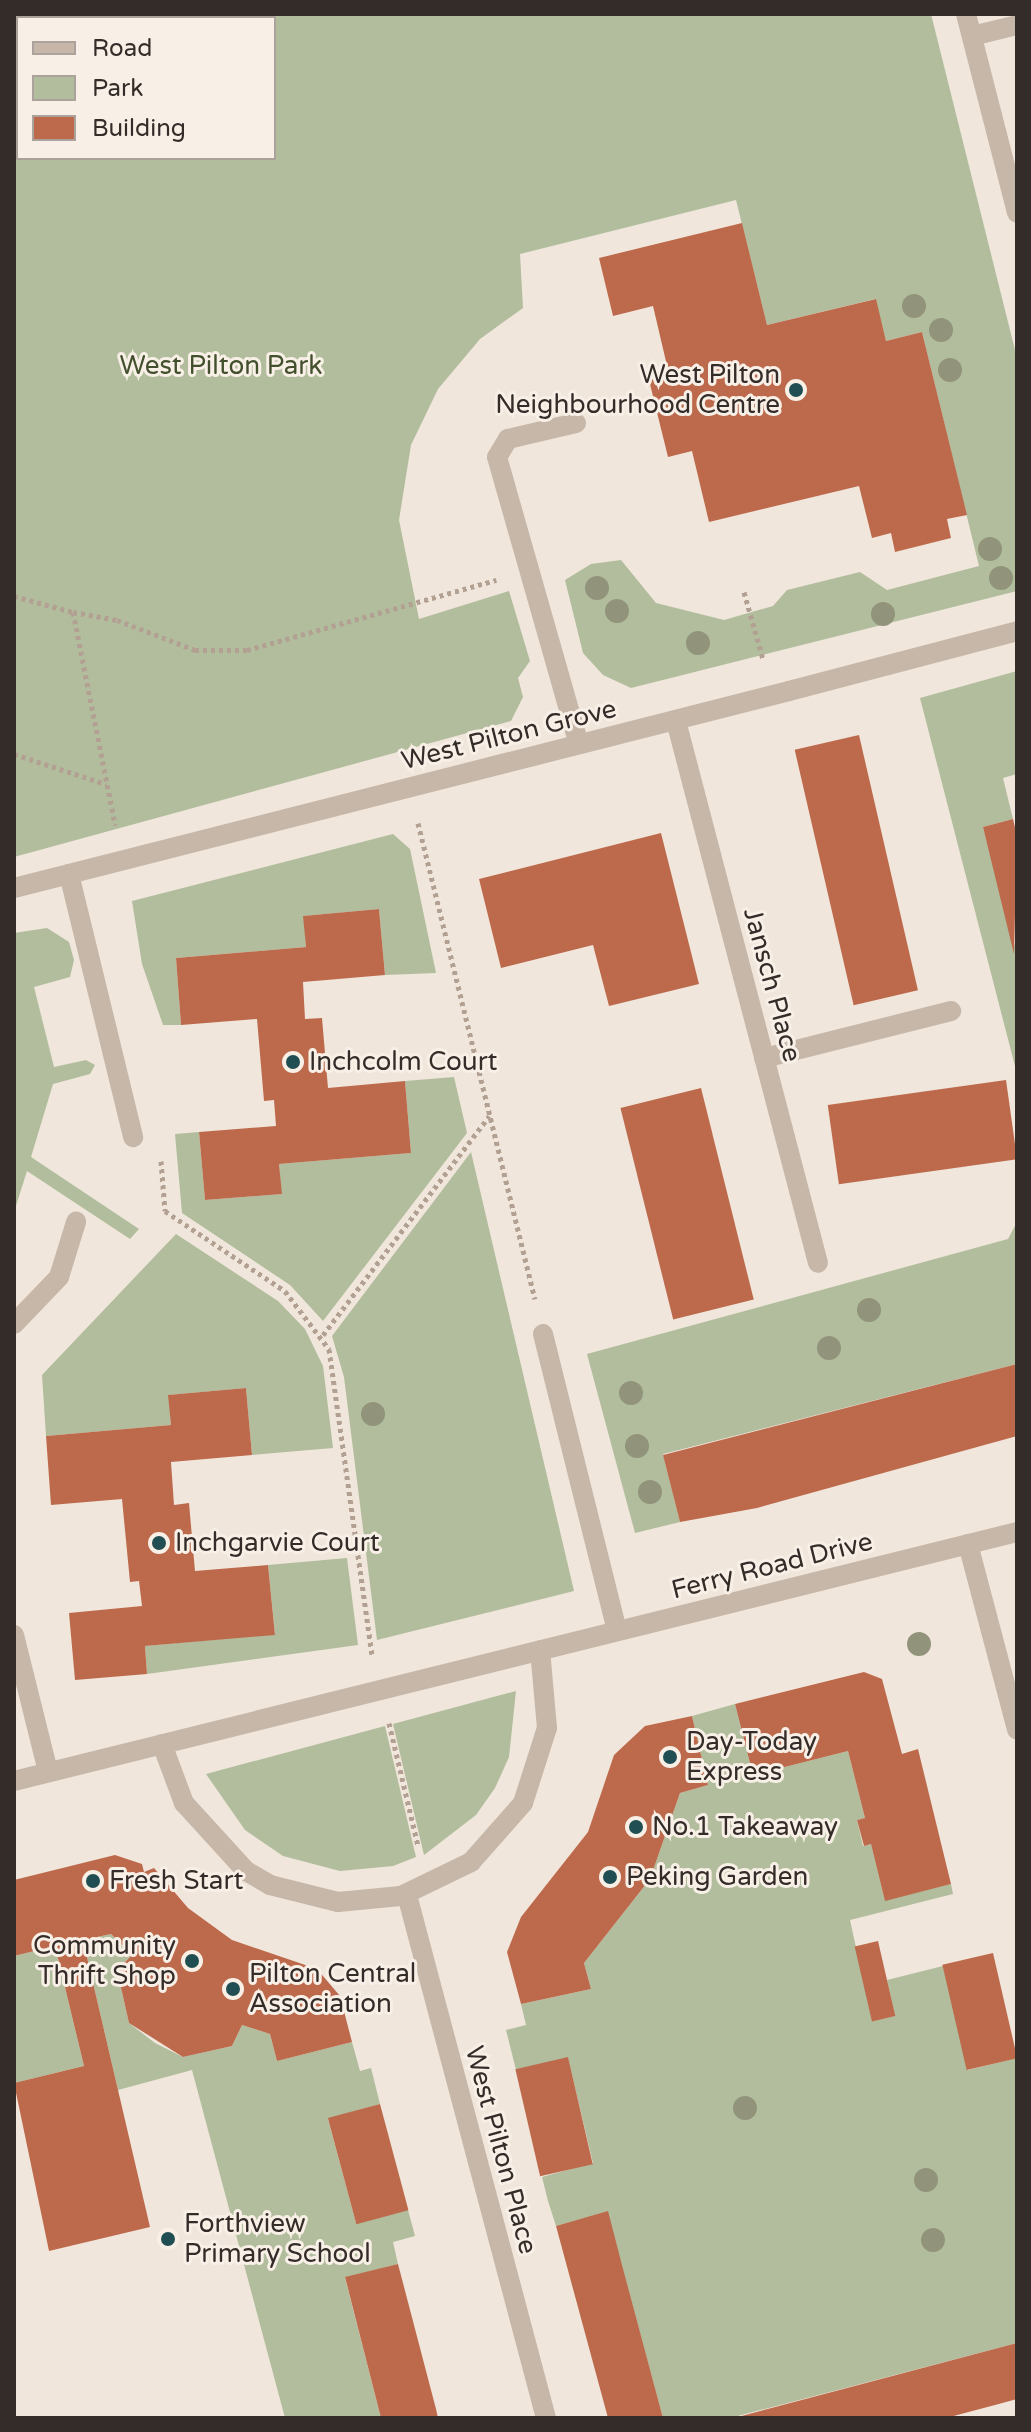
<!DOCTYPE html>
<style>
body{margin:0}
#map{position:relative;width:1031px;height:2432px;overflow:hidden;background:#f0e6db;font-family:"Varela Round",sans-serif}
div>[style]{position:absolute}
.green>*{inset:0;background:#b1bd9c}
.building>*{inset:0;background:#bd6a4c;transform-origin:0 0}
.path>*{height:5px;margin-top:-2.5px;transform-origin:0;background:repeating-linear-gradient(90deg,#b2a192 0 4px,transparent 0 8px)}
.service>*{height:20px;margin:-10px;padding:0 10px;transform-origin:10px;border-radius:10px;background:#c7b7a8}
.pedestrian>*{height:20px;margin:-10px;padding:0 10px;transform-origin:10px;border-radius:10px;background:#c7b7a8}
.minor>*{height:20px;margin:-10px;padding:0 10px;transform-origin:10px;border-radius:10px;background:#c7b7a8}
.trees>*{width:24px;height:24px;margin:-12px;border-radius:50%;background:#91947b}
.dots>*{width:22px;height:22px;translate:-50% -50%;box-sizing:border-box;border:4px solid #f8f0e7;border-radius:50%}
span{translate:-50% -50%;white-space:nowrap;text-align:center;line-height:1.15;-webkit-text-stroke:6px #f8f0e7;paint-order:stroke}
.park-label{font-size:26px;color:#43502d}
.poi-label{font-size:26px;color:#342c28}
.right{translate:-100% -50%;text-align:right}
.left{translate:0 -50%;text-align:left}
.street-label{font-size:26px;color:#342c28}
.frame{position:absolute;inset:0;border:16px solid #342c28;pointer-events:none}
.legend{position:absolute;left:16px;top:16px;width:260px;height:144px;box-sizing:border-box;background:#f8f0e7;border:2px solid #aaa29b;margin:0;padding:10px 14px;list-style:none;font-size:24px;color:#342c28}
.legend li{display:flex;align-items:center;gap:16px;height:40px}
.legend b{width:40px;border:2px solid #aaa29b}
</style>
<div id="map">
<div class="green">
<div style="clip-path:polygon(evenodd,14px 14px,931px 14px,1017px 358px,1017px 591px,631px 688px,603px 675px,583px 653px,565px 580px,591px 564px,621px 560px,656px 603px,724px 620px,773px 606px,787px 590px,860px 572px,887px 590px,979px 566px,922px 332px,886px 341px,875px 299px,767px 325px,736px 200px,520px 254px,523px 308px,480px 339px,438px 389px,411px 445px,399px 520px,419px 619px,509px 591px,530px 661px,518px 678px,523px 697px,511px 721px,14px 857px,14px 14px,18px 18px,274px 18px,274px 158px,18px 158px,18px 18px)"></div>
<div style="clip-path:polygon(1017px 671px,1017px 774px,1003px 778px,1013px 819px,983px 827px,1017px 954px,1017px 1074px,920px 698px)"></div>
<div style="clip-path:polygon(393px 834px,410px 849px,436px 973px,385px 975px,379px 909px,304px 916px,306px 947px,176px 958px,181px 1025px,163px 1025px,142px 964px,132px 901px)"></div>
<div style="clip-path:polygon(47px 928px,69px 942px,74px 960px,70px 977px,34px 987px,54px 1067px,86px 1060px,95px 1065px,90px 1074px,53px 1084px,31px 1157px,139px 1229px,130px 1239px,27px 1171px,14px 1212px,14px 933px)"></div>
<div style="clip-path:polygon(454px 1077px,467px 1133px,323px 1321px,290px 1285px,182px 1213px,175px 1134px,199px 1132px,205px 1200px,281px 1194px,279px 1164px,411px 1153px,405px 1081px)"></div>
<div style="clip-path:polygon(471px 1152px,574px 1591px,377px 1640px,344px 1377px,332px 1336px)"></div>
<div style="clip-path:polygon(1017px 1222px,1017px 1364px,663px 1454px,680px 1522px,635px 1533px,587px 1354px,1008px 1239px)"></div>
<div style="clip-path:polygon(176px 1234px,278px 1301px,305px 1329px,323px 1366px,333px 1448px,252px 1455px,246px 1388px,169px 1395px,171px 1425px,46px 1436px,42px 1375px)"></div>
<div style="clip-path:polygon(347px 1558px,358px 1645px,147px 1674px,145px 1646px,275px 1634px,268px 1565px)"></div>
<div style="clip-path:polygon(516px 1691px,509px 1757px,495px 1788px,476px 1815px,424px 1855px,393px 1724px)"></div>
<div style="clip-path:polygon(735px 1704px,753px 1775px,848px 1751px,865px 1818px,857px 1820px,863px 1846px,871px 1844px,885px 1900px,951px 1884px,953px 1894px,850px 1920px,872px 2021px,895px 2016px,887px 1980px,943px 1966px,968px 2070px,1017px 2058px,1017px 2343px,730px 2418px,663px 2418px,607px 2212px,556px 2226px,548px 2201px,542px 2177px,593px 2163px,568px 2058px,516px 2070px,506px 2030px,526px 2025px,521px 2004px,591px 1989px,584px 1963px,650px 1879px,680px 1793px,708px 1785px,692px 1716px)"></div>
<div style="clip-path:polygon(385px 1726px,416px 1857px,393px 1866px,340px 1871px,283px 1856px,245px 1830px,206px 1774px)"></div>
<div style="clip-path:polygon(111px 1934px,132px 1955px,117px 1970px,129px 2023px,155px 2043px,183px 2057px,232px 2046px,242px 2025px,270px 2034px,277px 2061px,352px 2042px,360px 2071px,371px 2068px,380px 2104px,328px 2119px,356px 2223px,408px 2210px,415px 2236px,393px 2242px,398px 2264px,345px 2278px,381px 2418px,285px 2418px,192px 2070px,118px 2090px,83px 1940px)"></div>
<div style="clip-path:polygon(55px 1946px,84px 2066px,14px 2083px,14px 1956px)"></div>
</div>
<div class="building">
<div style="clip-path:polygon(742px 223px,767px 325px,876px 299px,886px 341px,922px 332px,967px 515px,947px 519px,951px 538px,895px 552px,891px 533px,872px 538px,859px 486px,709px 522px,692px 451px,668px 457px,648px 376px,668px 370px,653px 306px,613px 316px,599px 258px)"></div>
<div style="left:859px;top:735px;width:262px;height:66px;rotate:77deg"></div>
<div style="clip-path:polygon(1013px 819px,1017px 836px,1014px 954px,983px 827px)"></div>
<div style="clip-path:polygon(661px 833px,699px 984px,609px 1006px,593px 945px,501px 968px,479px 879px)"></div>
<div style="clip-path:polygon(379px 909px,385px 975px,303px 982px,305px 1019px,322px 1018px,328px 1088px,405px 1081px,411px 1153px,279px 1164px,282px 1194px,205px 1200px,199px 1132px,276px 1126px,274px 1100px,264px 1101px,257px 1019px,181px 1025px,176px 958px,306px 947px,303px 916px)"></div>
<div style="left:1006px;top:1080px;width:80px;height:180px;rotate:82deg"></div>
<div style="left:701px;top:1088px;width:218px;height:83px;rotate:76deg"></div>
<div style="clip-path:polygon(1017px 1364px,1017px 1436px,757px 1508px,680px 1522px,663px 1455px)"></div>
<div style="clip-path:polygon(246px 1388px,252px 1455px,171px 1462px,174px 1505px,189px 1503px,195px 1571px,268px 1565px,275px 1635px,145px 1646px,147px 1674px,75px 1680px,69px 1613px,142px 1606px,139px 1581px,130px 1582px,122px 1499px,51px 1505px,46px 1436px,171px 1425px,168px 1395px)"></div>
<div style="clip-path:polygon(864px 1672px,882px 1679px,902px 1754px,918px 1749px,951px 1884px,885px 1901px,871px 1844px,864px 1846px,857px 1820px,865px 1818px,848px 1751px,753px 1775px,735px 1704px)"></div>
<div style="clip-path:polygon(692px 1716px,708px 1785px,680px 1793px,650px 1879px,584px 1963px,591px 1989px,521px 2004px,507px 1952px,521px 1917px,588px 1832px,614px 1755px,645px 1726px)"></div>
<div style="clip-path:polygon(115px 1855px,142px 1864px,144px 1872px,154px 1868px,188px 1908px,232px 1940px,317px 1969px,340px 1996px,352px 2042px,277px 2061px,270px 2034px,242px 2025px,232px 2046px,183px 2057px,129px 2023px,117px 1970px,132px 1955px,111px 1934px,83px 1940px,150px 2227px,49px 2251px,14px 2083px,84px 2066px,55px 1946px,14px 1956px,14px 1880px)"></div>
<div style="left:878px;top:1941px;width:77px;height:24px;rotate:77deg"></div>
<div style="left:993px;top:1953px;width:108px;height:52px;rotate:77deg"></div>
<div style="left:568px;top:2057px;width:110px;height:54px;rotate:77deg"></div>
<div style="left:380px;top:2104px;width:110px;height:54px;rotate:75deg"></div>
<div style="clip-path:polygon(608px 2211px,622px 2265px,663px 2418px,608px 2418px,556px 2226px)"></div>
<div style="clip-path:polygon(398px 2264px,436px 2409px,438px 2418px,381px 2418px,345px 2277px)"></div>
<div style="clip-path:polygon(1017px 2343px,1017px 2399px,995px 2405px,946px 2418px,734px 2418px)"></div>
</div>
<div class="path">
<div style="left:744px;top:592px;width:70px;rotate:74.2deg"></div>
<div style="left:14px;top:596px;width:61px;rotate:15.2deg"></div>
<div style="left:73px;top:612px;width:217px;rotate:78.8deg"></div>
<div style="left:73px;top:612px;width:45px;rotate:10.3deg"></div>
<div style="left:117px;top:620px;width:84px;rotate:21deg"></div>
<div style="left:195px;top:650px;width:52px"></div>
<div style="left:247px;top:650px;width:259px;rotate:-15.7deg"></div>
<div style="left:14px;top:754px;width:97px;rotate:18.1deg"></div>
<div style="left:418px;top:823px;width:490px;rotate:76.2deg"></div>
<div style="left:161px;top:1161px;width:50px;rotate:85.4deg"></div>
<div style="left:165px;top:1211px;width:144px;rotate:33.7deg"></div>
<div style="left:285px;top:1291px;width:73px;rotate:52.8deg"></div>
<div style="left:329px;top:1349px;width:309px;rotate:82deg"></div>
<div style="left:323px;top:1335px;width:275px;rotate:-52.8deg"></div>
<div style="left:389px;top:1723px;width:126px;rotate:76.7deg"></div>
</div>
<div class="service">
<div style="left:576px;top:423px;width:70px;rotate:166.8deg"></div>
<div style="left:508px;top:439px;width:21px;rotate:121deg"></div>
<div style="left:497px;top:457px;width:298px;rotate:74.1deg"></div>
<div style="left:764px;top:1058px;width:193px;rotate:-14.1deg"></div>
<div style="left:543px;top:1334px;width:306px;rotate:76deg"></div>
</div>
<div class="pedestrian">
<div style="left:789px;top:691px;width:236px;rotate:-14.7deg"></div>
</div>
<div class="minor">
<div style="left:966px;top:14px;width:205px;rotate:75.6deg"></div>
<div style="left:972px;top:36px;width:46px;rotate:-13.7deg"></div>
<div style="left:676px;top:721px;width:560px;rotate:75.32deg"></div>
<div style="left:69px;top:874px;width:271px;rotate:76.3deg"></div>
<div style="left:14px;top:888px;width:800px;rotate:-14.26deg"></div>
<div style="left:14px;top:1324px;width:65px;rotate:-46.2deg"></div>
<div style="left:59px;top:1277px;width:58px;rotate:-72.8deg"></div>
<div style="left:968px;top:1544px;width:192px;rotate:75.2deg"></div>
<div style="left:14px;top:1635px;width:140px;rotate:76deg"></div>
<div style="left:162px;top:1744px;width:63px;rotate:69.6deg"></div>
<div style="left:184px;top:1803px;width:92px;rotate:47.6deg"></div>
<div style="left:246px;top:1871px;width:28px;rotate:30deg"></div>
<div style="left:270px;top:1885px;width:70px;rotate:14deg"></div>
<div style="left:338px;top:1902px;width:63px;rotate:-5.4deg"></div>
<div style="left:401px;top:1896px;width:78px;rotate:-25.9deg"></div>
<div style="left:471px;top:1862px;width:79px;rotate:-48.6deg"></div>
<div style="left:523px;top:1803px;width:79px;rotate:-72.3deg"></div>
<div style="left:547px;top:1728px;width:78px;rotate:-95.1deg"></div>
<div style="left:14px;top:1781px;width:1033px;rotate:-13.94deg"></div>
<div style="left:407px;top:1895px;width:541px;rotate:75.12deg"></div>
</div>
<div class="trees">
<div style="left:914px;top:306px"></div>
<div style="left:941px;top:330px"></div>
<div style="left:950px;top:370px"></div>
<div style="left:990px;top:549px"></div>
<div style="left:1001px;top:578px"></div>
<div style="left:597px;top:588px"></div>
<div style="left:617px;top:611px"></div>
<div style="left:883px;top:614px"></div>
<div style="left:698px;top:643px"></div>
<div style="left:869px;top:1310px"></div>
<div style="left:829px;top:1348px"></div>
<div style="left:631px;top:1393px"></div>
<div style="left:373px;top:1414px"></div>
<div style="left:637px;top:1446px"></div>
<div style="left:650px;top:1492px"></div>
<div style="left:919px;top:1644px"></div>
<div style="left:745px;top:2108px"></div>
<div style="left:926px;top:2180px"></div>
<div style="left:933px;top:2240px"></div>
</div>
<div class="dots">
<div style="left:796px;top:390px;background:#204e52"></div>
<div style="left:293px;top:1062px;background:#204e52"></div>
<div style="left:159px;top:1543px;background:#204e52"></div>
<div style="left:670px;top:1757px;background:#204e52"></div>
<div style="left:636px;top:1827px;background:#204e52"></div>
<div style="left:610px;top:1877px;background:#204e52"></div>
<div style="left:93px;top:1881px;background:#204e52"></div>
<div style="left:192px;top:1961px;background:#204e52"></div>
<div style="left:233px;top:1989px;background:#204e52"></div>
<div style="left:168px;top:2239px;background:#204e52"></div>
</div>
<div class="park-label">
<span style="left:221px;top:366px">West Pilton Park</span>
</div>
<div class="poi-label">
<span class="right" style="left:780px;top:390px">West Pilton<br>Neighbourhood Centre</span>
<span class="left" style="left:309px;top:1062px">Inchcolm Court</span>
<span class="left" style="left:175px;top:1543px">Inchgarvie Court</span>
<span class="left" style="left:686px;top:1757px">Day-Today<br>Express</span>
<span class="left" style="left:652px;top:1827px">No.1 Takeaway</span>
<span class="left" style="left:626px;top:1877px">Peking Garden</span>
<span class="left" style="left:109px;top:1881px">Fresh Start</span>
<span class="right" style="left:176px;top:1961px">Community<br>Thrift Shop</span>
<span class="left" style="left:249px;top:1989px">Pilton Central<br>Association</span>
<span class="left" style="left:184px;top:2239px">Forthview<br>Primary School</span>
</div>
<div class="street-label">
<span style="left:509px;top:735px;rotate:-14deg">West Pilton Grove</span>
<span style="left:772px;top:985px;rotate:75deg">Jansch Place</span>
<span style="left:772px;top:1566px;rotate:-14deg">Ferry Road Drive</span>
<span style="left:501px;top:2150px;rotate:75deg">West Pilton Place</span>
</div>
<div class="frame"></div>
<ul class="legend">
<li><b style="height:10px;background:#c7b7a8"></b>Road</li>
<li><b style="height:22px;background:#b1bd9c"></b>Park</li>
<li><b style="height:22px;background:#bd6a4c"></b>Building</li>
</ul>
</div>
